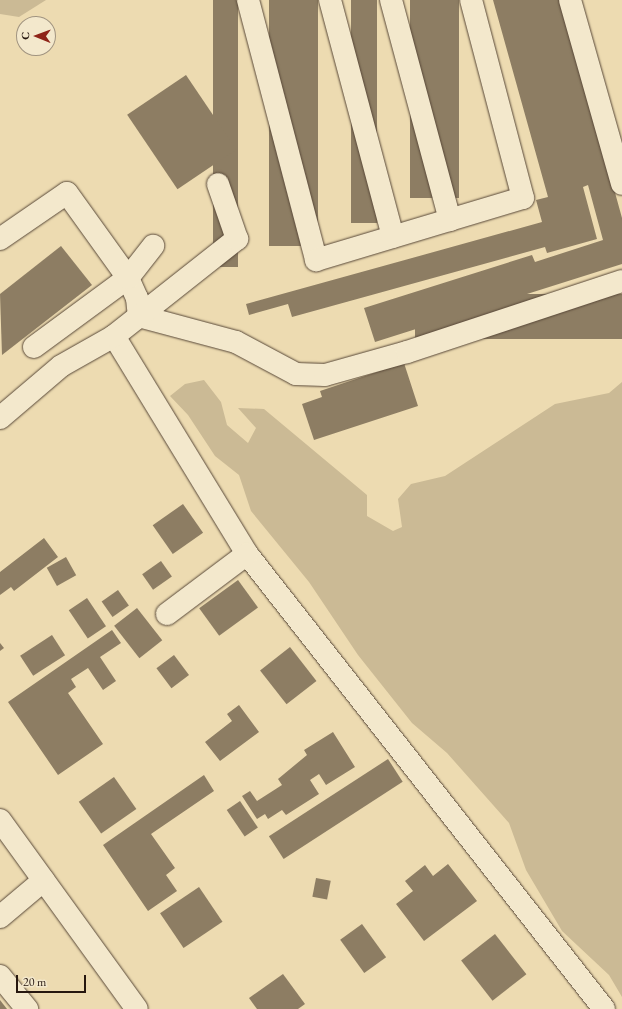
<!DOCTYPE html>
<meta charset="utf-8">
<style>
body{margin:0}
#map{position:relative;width:622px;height:1009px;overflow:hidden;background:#eddbb1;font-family:"EB Garamond",serif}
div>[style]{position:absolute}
.green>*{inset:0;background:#cbba95}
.building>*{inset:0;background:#8d7d63;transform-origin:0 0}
.roads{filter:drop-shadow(0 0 1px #584838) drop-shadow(0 0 1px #584838)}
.minor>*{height:22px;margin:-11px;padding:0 11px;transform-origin:11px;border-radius:11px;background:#f3e8cc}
span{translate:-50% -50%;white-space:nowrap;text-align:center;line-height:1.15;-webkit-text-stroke:3.5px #f3e8cc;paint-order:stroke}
.north{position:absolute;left:16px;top:16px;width:40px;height:40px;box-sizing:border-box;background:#f3e8cc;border:1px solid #a19480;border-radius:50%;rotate:271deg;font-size:11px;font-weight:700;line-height:16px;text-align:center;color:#26170f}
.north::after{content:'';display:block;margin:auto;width:14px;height:18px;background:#8f2418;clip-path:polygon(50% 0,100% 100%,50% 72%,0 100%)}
.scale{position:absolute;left:16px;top:975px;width:70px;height:18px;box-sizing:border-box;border:2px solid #26170f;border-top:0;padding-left:5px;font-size:12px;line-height:14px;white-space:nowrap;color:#26170f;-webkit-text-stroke:3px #f3e8cc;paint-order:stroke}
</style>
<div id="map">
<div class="green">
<div style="clip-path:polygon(0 0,46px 0,19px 17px,0 14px)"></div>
<div style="clip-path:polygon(204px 380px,221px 402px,227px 425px,248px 443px,256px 428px,238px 408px,264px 409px,367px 495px,367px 516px,393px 531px,402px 527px,398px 499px,411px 484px,445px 476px,555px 404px,609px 393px,622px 382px,622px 997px,609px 975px,562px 931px,526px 870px,509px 823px,447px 753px,412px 723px,358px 655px,309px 582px,251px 511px,239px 475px,215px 456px,188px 415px,170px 396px,185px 384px)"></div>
</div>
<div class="building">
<div style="left:213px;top:0;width:25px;height:267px"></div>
<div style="left:269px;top:0;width:49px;height:246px"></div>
<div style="left:351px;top:0;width:26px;height:223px"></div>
<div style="left:410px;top:0;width:49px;height:198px"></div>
<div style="clip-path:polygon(493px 0,562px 0,622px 218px,622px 264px,375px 342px,364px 308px,532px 255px,535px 262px,603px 240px,588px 185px,583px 187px,597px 239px,547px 253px,545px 247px,292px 317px,288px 304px,249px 315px,246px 304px,542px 222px,536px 200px,548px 197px)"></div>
<div style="left:186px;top:75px;width:90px;height:71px;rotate:56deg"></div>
<div style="clip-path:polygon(61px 246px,92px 285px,2px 355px,0 294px)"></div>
<div style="left:622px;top:294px;width:45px;height:207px;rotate:90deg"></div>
<div style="clip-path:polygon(404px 363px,418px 406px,314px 440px,302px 404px,322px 397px,320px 391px)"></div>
<div style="left:183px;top:504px;width:35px;height:37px;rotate:55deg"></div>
<div style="clip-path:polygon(44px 538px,58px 557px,14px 591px,11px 587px,0 595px,0 572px)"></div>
<div style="left:66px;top:557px;width:21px;height:22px;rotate:61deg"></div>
<div style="left:161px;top:561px;width:19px;height:23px;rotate:55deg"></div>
<div style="left:238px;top:580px;width:34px;height:48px;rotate:54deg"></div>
<div style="left:118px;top:590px;width:19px;height:20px;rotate:55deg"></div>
<div style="left:87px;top:598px;width:34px;height:22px;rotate:56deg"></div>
<div style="left:137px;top:608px;width:41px;height:29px;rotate:52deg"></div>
<div style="clip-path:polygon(112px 630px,121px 643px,100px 657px,116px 681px,103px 690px,88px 668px,71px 679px,76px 687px,68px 693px,103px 744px,58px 775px,8px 702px)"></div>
<div style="left:52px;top:635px;width:24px;height:38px;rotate:57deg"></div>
<div style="clip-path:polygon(0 643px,4px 648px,0 651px)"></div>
<div style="left:290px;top:647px;width:43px;height:38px;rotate:52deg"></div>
<div style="left:174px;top:655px;width:25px;height:22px;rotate:53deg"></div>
<div style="clip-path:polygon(239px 705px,259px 732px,220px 761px,205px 742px,232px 721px,227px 714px)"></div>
<div style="clip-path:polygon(333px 732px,355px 767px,326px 785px,319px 774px,310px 780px,319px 794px,286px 815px,282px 810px,268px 819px,265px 814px,257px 819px,242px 796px,250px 791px,257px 801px,282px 785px,278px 779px,307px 755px,304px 750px)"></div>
<div style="left:388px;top:759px;width:27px;height:142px;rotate:57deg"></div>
<div style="clip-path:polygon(204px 775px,214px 791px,151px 834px,175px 868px,166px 875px,177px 891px,148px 911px,103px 845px)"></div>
<div style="left:114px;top:777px;width:39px;height:43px;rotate:55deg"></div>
<div style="left:240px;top:801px;width:32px;height:16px;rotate:56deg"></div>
<div style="clip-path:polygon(448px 864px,477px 901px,424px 941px,396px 904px,413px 891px,405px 881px,425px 865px,433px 876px)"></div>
<div style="left:316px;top:878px;width:15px;height:19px;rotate:11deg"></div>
<div style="left:199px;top:887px;width:42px;height:47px;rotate:56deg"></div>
<div style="left:362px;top:924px;width:41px;height:27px;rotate:54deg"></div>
<div style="left:495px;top:934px;width:51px;height:43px;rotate:52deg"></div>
<div style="clip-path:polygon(283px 974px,305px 1004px,298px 1009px,257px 1009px,249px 998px)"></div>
<div style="clip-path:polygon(0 1000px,7px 1009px,0 1009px)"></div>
</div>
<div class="roads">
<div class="minor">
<div style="left:248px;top:0;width:269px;rotate:75.3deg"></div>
<div style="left:316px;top:260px;width:216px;rotate:-16.7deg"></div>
<div style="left:523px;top:198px;width:205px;rotate:-104.7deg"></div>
<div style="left:330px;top:0;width:245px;rotate:75.1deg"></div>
<div style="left:391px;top:0;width:228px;rotate:75deg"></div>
<div style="left:570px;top:0;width:191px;rotate:74.2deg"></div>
<div style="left:0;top:239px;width:81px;rotate:-34.5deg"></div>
<div style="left:67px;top:193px;width:105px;rotate:54.3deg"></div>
<div style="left:128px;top:278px;width:22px;rotate:66deg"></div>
<div style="left:137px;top:298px;width:18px;rotate:84deg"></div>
<div style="left:139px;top:316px;width:100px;rotate:15deg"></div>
<div style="left:236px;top:342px;width:68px;rotate:28.1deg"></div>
<div style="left:296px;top:374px;width:29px;rotate:2deg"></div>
<div style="left:325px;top:375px;width:85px;rotate:-15.7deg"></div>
<div style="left:407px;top:352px;width:226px;rotate:-18.3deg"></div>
<div style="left:114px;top:336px;width:255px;rotate:58.6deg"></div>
<div style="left:247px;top:554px;width:578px;rotate:51.88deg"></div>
<div style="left:34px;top:347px;width:117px;rotate:-36.3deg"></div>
<div style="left:128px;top:278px;width:41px;rotate:-52deg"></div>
<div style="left:0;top:418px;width:80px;rotate:-40.4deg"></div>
<div style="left:61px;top:366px;width:61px;rotate:-29.5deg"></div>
<div style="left:114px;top:336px;width:157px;rotate:-38.3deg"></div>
<div style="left:237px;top:239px;width:58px;rotate:-109.1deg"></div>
<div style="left:167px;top:614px;width:100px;rotate:-36.9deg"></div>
<div style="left:0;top:820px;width:233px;rotate:54.1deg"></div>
<div style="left:0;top:917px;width:57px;rotate:-40.1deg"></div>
<div style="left:0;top:976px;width:43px;rotate:50.7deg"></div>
</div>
</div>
<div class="north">С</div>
<div class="scale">20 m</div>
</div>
